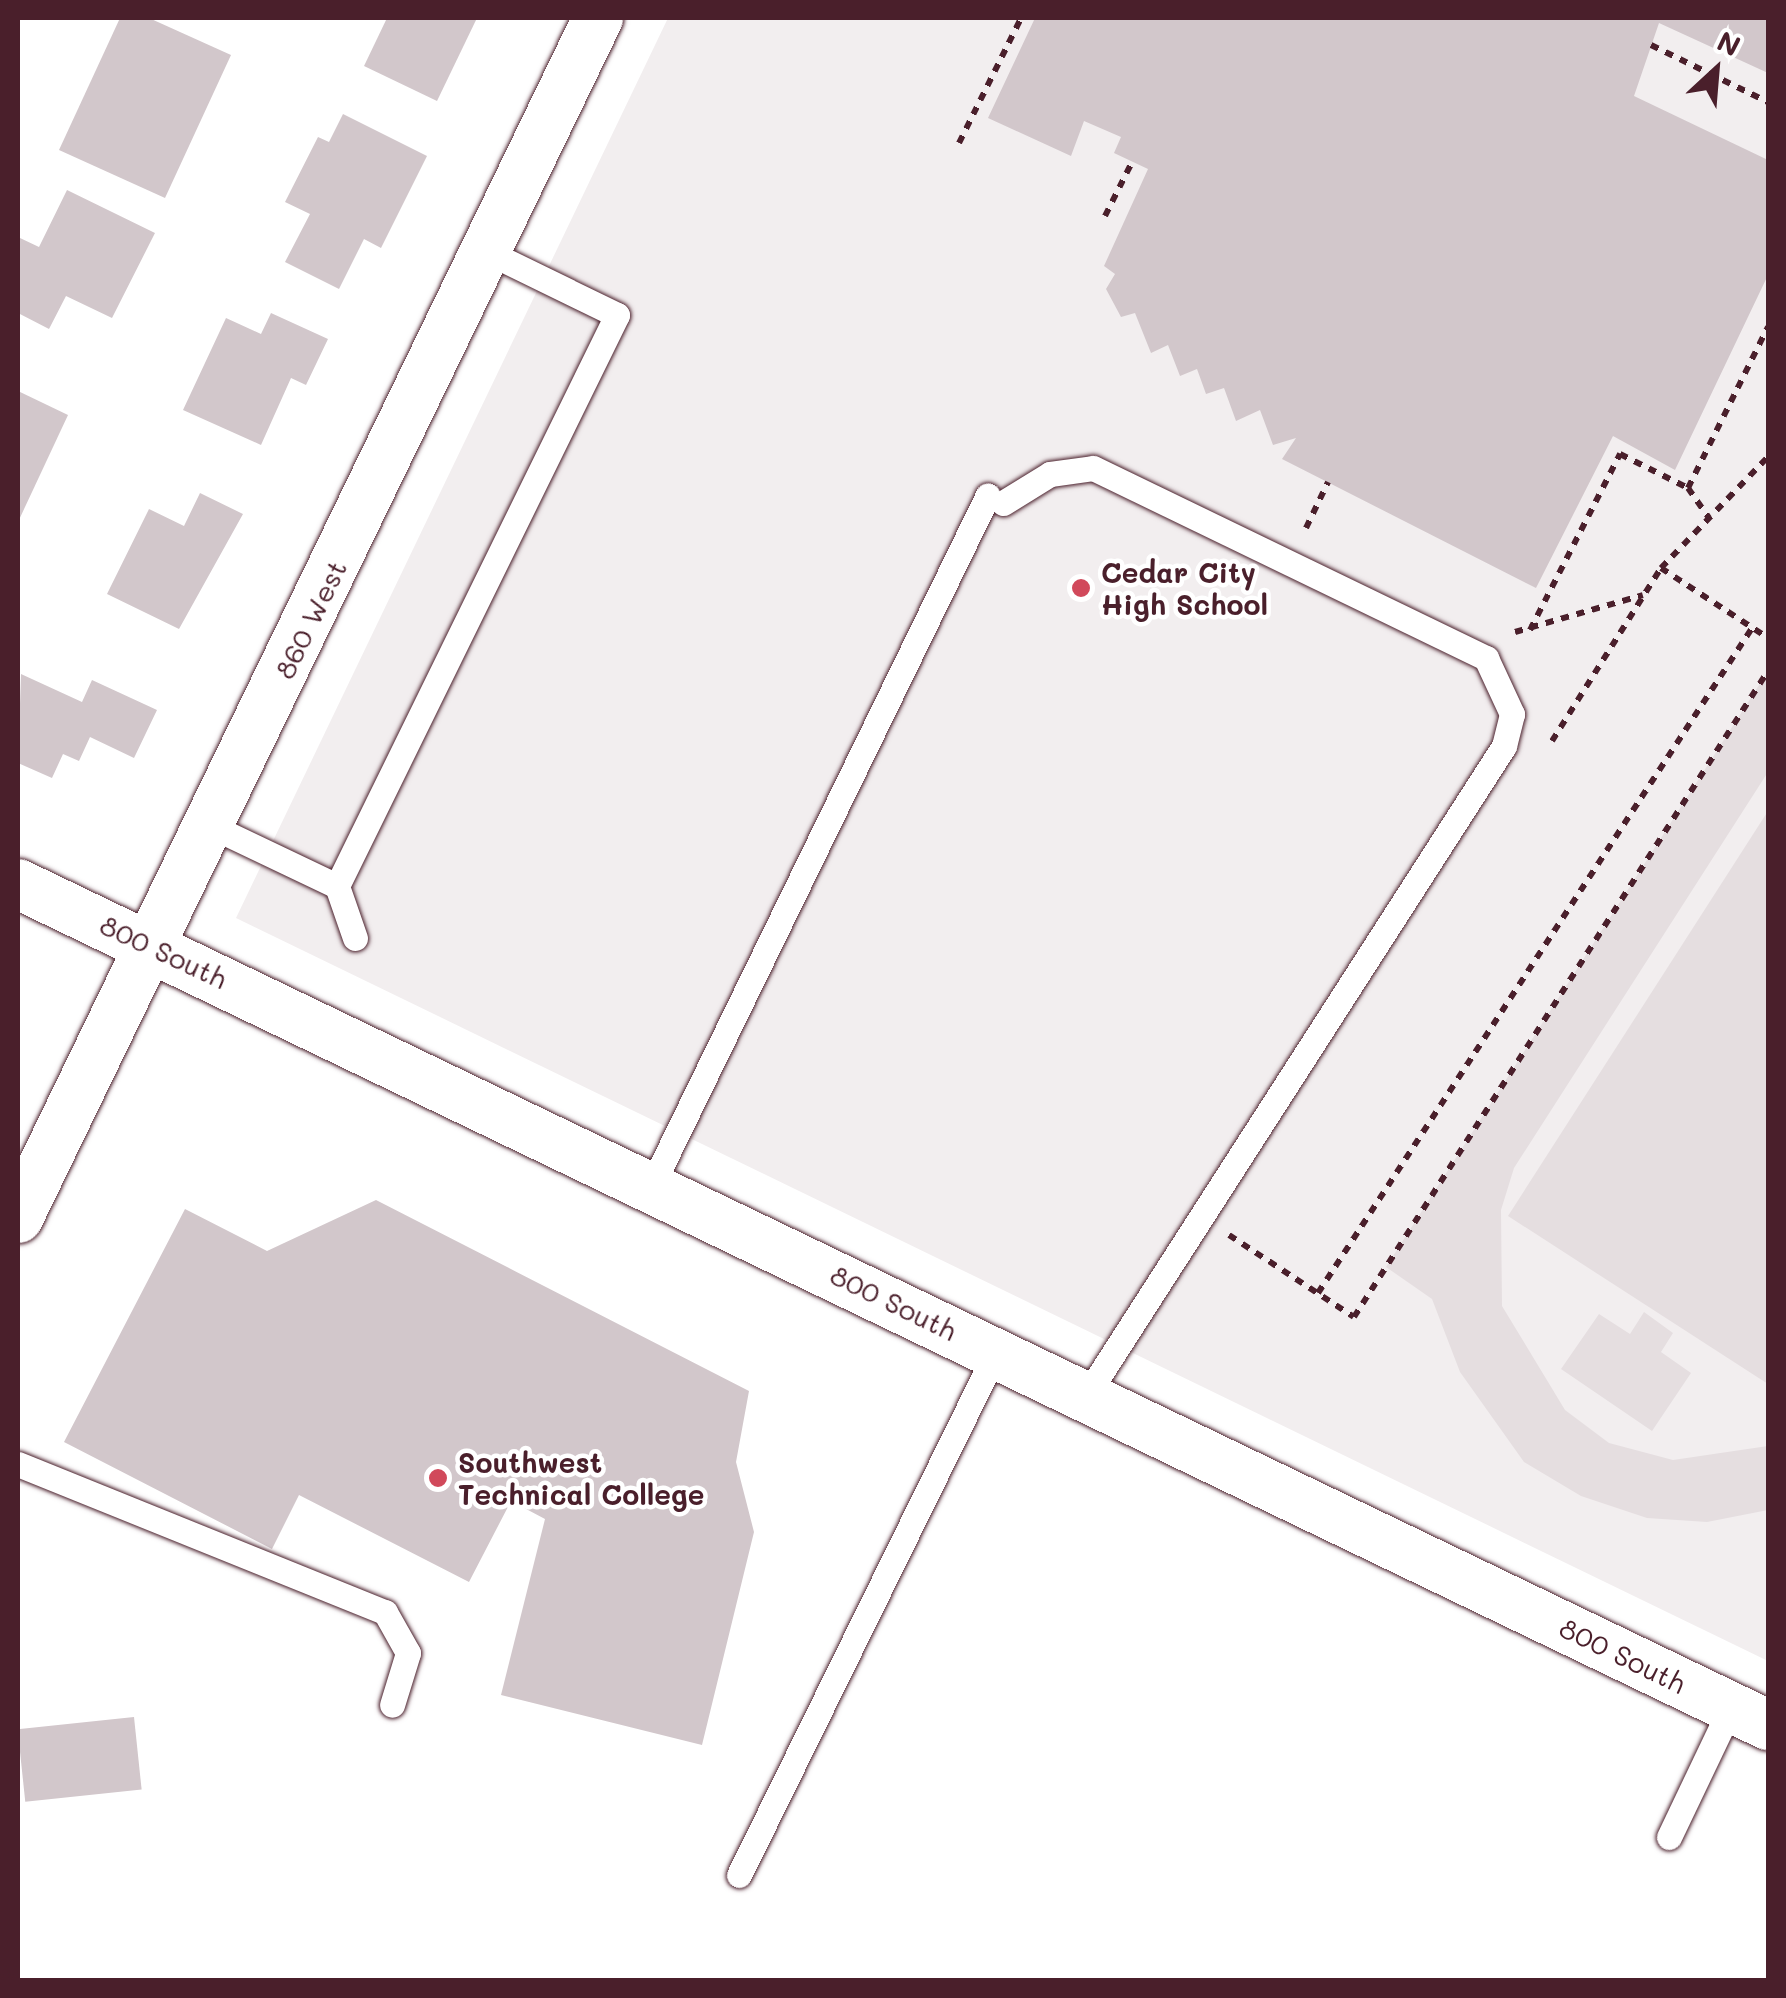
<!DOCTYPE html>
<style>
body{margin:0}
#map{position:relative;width:1786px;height:1998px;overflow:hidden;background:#fff;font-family:Mali,sans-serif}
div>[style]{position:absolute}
.built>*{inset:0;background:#f2eeef}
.green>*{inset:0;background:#e5dee0}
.building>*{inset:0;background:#d2c7cb;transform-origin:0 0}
.path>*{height:6px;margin-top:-3px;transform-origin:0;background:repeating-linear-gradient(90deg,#4a1f2b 0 8px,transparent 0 16px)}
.roads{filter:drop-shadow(0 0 2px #4a1f2b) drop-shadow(0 0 2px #4a1f2b)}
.service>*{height:25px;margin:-12.5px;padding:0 12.5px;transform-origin:12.5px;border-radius:12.5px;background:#fff}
.minor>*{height:50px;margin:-25px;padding:0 25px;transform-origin:25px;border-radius:25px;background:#fff}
.dots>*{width:28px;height:28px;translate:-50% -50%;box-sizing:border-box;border:5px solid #fff;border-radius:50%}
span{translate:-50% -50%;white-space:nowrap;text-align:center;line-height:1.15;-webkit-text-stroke:9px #fff;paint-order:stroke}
.poi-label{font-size:28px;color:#4a1f2b;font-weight:700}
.left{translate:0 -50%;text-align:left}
.street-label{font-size:28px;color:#4a1f2b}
.frame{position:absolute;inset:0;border:20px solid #4a1f2b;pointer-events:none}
.north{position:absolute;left:1666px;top:20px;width:100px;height:100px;-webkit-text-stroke:8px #fff;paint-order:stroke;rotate:26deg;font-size:28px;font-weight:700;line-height:40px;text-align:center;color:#4a1f2b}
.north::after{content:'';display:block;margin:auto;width:35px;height:45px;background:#4a1f2b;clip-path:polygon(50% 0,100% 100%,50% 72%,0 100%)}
</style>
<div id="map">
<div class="built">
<div style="clip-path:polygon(668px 18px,1768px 18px,1768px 1661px,236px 918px)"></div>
</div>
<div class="green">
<div style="clip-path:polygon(1768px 671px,1768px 772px,1514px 1168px,1501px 1210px,1502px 1306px,1565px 1410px,1609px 1443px,1673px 1460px,1768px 1446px,1768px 1510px,1707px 1522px,1647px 1518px,1581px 1496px,1524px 1462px,1460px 1372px,1432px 1299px,1386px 1267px)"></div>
<div style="clip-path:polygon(1768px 811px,1768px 1384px,1508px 1216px)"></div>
<div style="clip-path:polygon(1644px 1312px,1673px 1333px,1661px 1352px,1691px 1373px,1652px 1431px,1561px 1369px,1599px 1314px,1630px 1334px)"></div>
</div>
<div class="building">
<div style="clip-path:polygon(120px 18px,149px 18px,231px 55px,165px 198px,59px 150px)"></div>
<div style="clip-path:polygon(387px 18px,477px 18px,437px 101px,364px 66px)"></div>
<div style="clip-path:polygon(1035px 18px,1768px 18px,1768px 73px,1659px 23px,1634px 96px,1768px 160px,1768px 275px,1675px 470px,1613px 436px,1536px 588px,1282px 459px,1296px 438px,1273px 445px,1260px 410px,1236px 421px,1224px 388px,1206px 394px,1197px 369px,1180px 376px,1168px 345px,1151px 353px,1135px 313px,1121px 317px,1106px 289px,1115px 274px,1104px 266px,1148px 169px,1114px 153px,1121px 137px,1084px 121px,1071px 156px,988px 118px)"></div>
<div style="clip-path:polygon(343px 114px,427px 156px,381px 248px,364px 239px,339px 289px,285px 262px,310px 214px,285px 202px,318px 137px,329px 142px)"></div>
<div style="clip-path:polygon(67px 190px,155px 233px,112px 318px,66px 296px,49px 329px,18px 313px,18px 244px,20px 238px,39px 247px)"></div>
<div style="clip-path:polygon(271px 313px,328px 339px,306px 385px,291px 378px,261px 445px,183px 410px,226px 318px,261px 334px)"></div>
<div style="clip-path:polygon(18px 391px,68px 415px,18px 522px)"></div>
<div style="clip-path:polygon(200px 493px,243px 514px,179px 629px,107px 594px,149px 509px,184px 526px)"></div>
<div style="clip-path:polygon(21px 674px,82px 702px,92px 680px,157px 710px,134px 758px,90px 737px,79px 761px,63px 754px,52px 778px,18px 763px)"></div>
<div style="clip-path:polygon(376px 1200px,749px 1391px,736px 1462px,754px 1532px,702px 1745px,501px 1695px,545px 1519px,511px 1501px,469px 1582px,299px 1495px,272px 1549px,64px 1442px,185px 1209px,267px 1251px)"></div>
<div style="left:134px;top:1717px;width:73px;height:117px;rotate:84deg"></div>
</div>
<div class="path">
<div style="left:1651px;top:45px;width:130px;rotate:26deg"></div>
<div style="left:959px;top:143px;width:140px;rotate:-63.6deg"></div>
<div style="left:1105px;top:216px;width:60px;rotate:-63.4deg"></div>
<div style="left:1688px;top:488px;width:37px;rotate:55deg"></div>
<div style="left:1306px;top:528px;width:51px;rotate:-64.4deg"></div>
<div style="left:1661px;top:568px;width:128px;rotate:33.2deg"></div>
<div style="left:1530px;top:630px;width:198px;rotate:-62.9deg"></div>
<div style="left:1620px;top:454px;width:76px;rotate:26.6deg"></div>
<div style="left:1688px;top:488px;width:180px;rotate:-63.6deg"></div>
<div style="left:1515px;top:632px;width:133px;rotate:-16.1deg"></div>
<div style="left:1552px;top:741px;width:204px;rotate:-57.8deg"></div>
<div style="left:1661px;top:568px;width:154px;rotate:-46.1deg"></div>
<div style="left:1229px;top:1235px;width:149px;rotate:33.3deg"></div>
<div style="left:1354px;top:1317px;width:767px;rotate:-57.35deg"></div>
<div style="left:1318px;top:1293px;width:794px;rotate:-56.87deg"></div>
</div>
<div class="roads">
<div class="service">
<div style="left:1003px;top:503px;width:55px;rotate:-31.7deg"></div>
<div style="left:1050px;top:474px;width:43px;rotate:-7.9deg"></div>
<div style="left:1093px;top:468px;width:437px;rotate:25.8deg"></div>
<div style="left:1486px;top:658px;width:62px;rotate:65.1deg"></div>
<div style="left:1512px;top:714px;width:33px;rotate:104deg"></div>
<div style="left:1504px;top:746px;width:773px;rotate:122.74deg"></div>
<div style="left:211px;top:826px;width:140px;rotate:25.5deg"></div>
<div style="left:355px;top:938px;width:55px;rotate:-109.1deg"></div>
<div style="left:337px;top:886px;width:636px;rotate:-63.88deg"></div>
<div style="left:617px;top:315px;width:146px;rotate:-154deg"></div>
<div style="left:652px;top:1185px;width:767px;rotate:-64.04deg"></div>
<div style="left:18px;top:1464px;width:396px;rotate:22deg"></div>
<div style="left:385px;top:1612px;width:47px;rotate:60.7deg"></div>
<div style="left:408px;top:1653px;width:54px;rotate:107.1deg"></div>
<div style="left:1669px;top:1837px;width:144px;rotate:-64.5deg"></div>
<div style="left:739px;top:1875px;width:583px;rotate:-63.83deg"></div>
</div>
<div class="minor">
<div style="left:18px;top:884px;width:1942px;rotate:25.67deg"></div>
<div style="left:18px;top:1218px;width:1333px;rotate:-64.2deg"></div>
</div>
</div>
<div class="dots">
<div style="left:1081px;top:588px;background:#d1495b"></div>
<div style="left:438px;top:1478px;background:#d1495b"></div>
</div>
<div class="poi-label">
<span class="left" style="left:1101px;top:588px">Cedar City<br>High School</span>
<span class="left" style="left:458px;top:1478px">Southwest<br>Technical College</span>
</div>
<div class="street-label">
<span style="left:310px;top:619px;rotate:-64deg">860 West</span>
<span style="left:164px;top:951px;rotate:25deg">800 South</span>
<span style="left:894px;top:1302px;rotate:26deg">800 South</span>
<span style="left:1623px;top:1655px;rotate:26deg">800 South</span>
</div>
<div class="frame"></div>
<div class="north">N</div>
</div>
